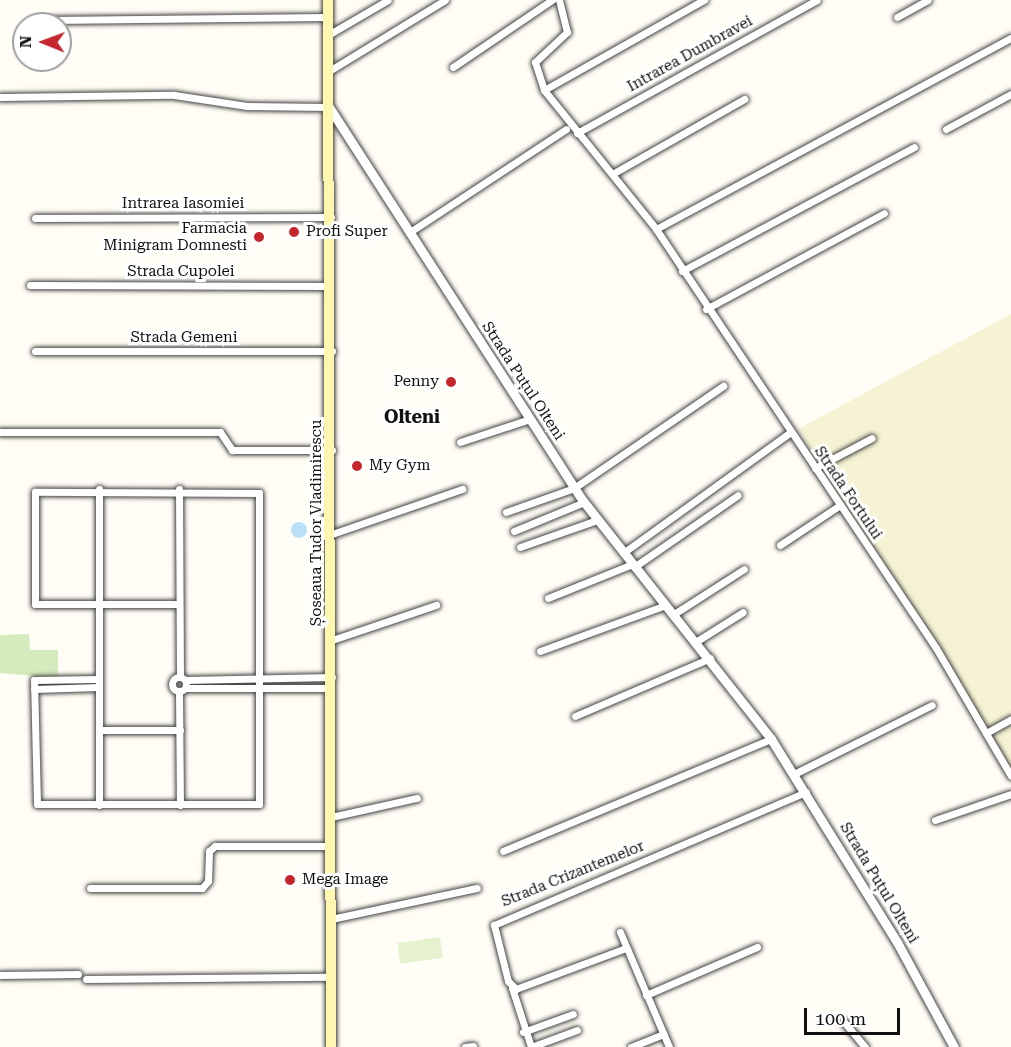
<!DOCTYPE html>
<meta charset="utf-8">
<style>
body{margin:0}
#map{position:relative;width:1011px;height:1047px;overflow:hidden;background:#fffdf5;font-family:"Roboto Serif",serif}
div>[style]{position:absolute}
.farmland>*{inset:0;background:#f6f3d4}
.green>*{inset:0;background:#d5ebbd}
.pitch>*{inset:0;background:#e6f2cf;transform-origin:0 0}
.water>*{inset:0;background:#b9e0f7}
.round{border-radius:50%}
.roads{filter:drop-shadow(0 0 2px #444) drop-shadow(0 0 2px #444)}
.minor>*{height:7px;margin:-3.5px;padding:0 3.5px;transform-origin:3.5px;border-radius:3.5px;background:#fff}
.minor>.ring{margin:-3.5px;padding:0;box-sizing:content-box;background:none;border:7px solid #fff;border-radius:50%}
.tertiary>*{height:9px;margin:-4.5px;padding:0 4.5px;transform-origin:4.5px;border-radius:4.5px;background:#fff}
.secondary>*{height:10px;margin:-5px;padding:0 5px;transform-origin:5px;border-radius:5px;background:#fff6b0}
.dots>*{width:16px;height:16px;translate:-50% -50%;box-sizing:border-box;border:3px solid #fff;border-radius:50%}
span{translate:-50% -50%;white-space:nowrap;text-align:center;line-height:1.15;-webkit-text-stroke:6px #fff;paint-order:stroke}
.street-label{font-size:15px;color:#111}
.poi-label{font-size:15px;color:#111}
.right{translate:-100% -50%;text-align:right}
.left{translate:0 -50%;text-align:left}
.quarter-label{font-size:18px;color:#111;font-weight:700}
.north{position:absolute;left:12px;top:12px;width:60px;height:60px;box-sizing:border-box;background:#fff;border:2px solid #a0a0a0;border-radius:50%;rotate:271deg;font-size:16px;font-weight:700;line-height:24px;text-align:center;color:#111}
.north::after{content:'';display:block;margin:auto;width:21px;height:27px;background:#c4262e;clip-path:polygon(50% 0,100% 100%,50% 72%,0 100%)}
.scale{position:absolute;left:804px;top:1008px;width:96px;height:27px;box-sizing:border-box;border:3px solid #111;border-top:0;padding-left:8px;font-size:18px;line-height:21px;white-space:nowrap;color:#111;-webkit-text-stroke:4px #fff;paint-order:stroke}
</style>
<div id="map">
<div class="farmland">
<div style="clip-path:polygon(1011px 314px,1011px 774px,798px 429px)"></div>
</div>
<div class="green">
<div style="clip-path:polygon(29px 634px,30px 650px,58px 650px,58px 678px,0 673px,0 635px)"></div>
</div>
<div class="pitch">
<div style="left:440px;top:937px;width:21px;height:43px;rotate:82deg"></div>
</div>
<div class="water">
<div class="round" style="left:291px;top:522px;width:16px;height:16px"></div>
</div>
<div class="roads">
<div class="minor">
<div style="left:559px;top:0;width:33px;rotate:76deg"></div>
<div style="left:567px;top:32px;width:44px;rotate:136.8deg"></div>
<div style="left:535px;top:62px;width:29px;rotate:72deg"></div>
<div style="left:544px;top:90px;width:179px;rotate:51.1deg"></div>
<div style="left:656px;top:229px;width:504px;rotate:56.25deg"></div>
<div style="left:936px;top:648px;width:148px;rotate:59.6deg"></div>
<div style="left:897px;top:17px;width:35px;rotate:-29deg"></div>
<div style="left:49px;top:20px;width:279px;rotate:-0.6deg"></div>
<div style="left:328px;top:35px;width:69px;rotate:-30.3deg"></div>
<div style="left:453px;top:67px;width:120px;rotate:-34.1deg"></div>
<div style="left:329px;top:71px;width:136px;rotate:-31.5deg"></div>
<div style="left:544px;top:90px;width:184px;rotate:-29.4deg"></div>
<div style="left:0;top:97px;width:174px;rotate:-0.7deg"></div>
<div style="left:174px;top:95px;width:74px;rotate:8.6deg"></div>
<div style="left:247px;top:106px;width:82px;rotate:0.7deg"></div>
<div style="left:946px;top:129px;width:74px;rotate:-28.3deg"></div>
<div style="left:577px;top:133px;width:274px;rotate:-29deg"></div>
<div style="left:614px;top:173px;width:150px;rotate:-29.6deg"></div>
<div style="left:35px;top:218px;width:296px;rotate:-0.2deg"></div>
<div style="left:656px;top:229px;width:403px;rotate:-28.3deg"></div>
<div style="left:410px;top:232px;width:187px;rotate:-33.4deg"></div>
<div style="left:682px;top:271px;width:263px;rotate:-28.1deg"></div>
<div style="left:30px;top:285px;width:300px;rotate:0.2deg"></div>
<div style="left:706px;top:309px;width:202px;rotate:-28.3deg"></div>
<div style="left:35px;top:351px;width:297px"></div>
<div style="left:0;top:432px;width:220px"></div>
<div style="left:220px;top:432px;width:22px;rotate:56deg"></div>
<div style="left:232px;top:450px;width:100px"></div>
<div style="left:460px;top:442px;width:74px;rotate:-18.2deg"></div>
<div style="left:815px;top:468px;width:64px;rotate:-27.8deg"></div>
<div style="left:179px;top:489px;width:188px;rotate:89.7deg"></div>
<div style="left:506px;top:512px;width:72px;rotate:-19.4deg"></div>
<div style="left:574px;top:488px;width:181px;rotate:-34.4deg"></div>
<div style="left:514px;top:531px;width:76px;rotate:-22.5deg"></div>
<div style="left:332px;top:534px;width:138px;rotate:-19.1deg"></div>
<div style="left:780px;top:545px;width:72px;rotate:-33.7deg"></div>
<div style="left:520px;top:547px;width:82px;rotate:-19.3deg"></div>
<div style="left:623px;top:553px;width:207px;rotate:-35.8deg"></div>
<div style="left:634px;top:567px;width:126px;rotate:-34.7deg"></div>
<div style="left:548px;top:598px;width:91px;rotate:-22deg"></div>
<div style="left:674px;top:614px;width:83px;rotate:-32.7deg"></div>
<div style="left:332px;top:640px;width:110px;rotate:-18.6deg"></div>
<div style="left:697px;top:641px;width:54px;rotate:-32.2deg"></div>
<div style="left:540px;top:651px;width:134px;rotate:-20.1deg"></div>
<div class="ring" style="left:172px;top:677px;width:7px;height:7px"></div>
<div style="left:99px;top:679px;width:65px;rotate:179.1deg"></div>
<div style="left:34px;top:680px;width:124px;rotate:88.6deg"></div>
<div style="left:37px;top:804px;width:222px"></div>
<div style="left:259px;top:804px;width:311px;rotate:-90deg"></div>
<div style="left:259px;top:493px;width:224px;rotate:-179.7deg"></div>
<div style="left:35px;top:492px;width:112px;rotate:90deg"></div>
<div style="left:35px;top:604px;width:144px"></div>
<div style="left:185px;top:680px;width:147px;rotate:-1.2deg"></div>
<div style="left:186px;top:688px;width:145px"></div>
<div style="left:34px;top:689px;width:65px;rotate:-1.8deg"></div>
<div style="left:179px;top:692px;width:113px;rotate:89.5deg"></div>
<div style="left:575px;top:716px;width:147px;rotate:-23.2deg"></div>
<div style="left:99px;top:730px;width:81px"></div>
<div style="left:986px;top:733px;width:29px;rotate:-29deg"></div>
<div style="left:794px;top:774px;width:154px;rotate:-26.6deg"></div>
<div style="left:99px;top:805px;width:316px;rotate:-90deg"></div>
<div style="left:331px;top:817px;width:88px;rotate:-12.5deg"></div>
<div style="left:935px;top:820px;width:80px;rotate:-18.9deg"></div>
<div style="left:503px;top:851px;width:290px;rotate:-22.7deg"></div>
<div style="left:90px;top:888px;width:112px"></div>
<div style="left:202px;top:888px;width:9px;rotate:-49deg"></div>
<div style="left:208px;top:881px;width:30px;rotate:-88deg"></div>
<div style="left:209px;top:851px;width:8px;rotate:-40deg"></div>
<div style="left:215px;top:846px;width:116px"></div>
<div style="left:331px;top:919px;width:149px;rotate:-12deg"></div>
<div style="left:620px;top:932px;width:125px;rotate:66.9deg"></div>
<div style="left:626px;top:948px;width:117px;rotate:159.6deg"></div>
<div style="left:516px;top:989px;width:11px;rotate:-135deg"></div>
<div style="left:508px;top:981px;width:58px;rotate:-104deg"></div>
<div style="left:494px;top:925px;width:339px;rotate:-23.1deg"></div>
<div style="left:0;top:975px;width:78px;rotate:-0.7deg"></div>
<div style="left:86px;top:979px;width:245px;rotate:-0.5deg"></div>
<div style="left:512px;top:988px;width:62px;rotate:72.1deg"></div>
<div style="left:646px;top:995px;width:121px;rotate:-23.4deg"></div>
<div style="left:844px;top:1022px;width:33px;rotate:50deg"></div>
<div style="left:523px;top:1032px;width:53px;rotate:-19.8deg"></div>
<div style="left:465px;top:1047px;width:8px;rotate:-7deg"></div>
<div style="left:531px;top:1047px;width:49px;rotate:-20.3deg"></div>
<div style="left:631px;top:1047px;width:35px;rotate:-22deg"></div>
</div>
<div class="tertiary">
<div style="left:329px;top:107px;width:470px;rotate:57.2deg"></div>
<div style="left:584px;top:502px;width:302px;rotate:51.7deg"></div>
<div style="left:771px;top:739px;width:239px;rotate:58.2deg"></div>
<div style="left:897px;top:942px;width:119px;rotate:61.5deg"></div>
</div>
<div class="secondary">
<div style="left:328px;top:0;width:1047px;rotate:89.84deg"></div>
</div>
</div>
<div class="dots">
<div style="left:294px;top:232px;background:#c4262e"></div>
<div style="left:259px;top:237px;background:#c4262e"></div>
<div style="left:451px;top:382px;background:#c4262e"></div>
<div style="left:357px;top:466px;background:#c4262e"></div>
<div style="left:290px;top:880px;background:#c4262e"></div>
</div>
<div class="street-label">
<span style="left:690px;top:54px;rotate:-29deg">Intrarea Dumbravei</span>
<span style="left:183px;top:204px">Intrarea Iasomiei</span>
<span style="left:181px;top:272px">Strada Cupolei</span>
<span style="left:184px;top:338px">Strada Gemeni</span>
<span style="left:523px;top:381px;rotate:57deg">Strada Puțul Olteni</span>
<span style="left:848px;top:493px;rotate:56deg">Strada Fortului</span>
<span style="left:317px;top:523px;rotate:-90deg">Șoseaua Tudor Vladimirescu</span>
<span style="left:573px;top:874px;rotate:-22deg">Strada Crizantemelor</span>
<span style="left:879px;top:883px;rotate:59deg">Strada Puțul Olteni</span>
</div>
<div class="poi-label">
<span class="right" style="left:247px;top:237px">Farmacia<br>Minigram Domnesti</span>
<span class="left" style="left:306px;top:232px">Profi Super</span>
<span class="right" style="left:439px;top:382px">Penny</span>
<span class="left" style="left:369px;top:466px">My Gym</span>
<span class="left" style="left:302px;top:880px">Mega Image</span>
</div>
<div class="quarter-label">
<span style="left:412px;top:417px">Olteni</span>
</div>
<div class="north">N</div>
<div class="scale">100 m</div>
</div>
